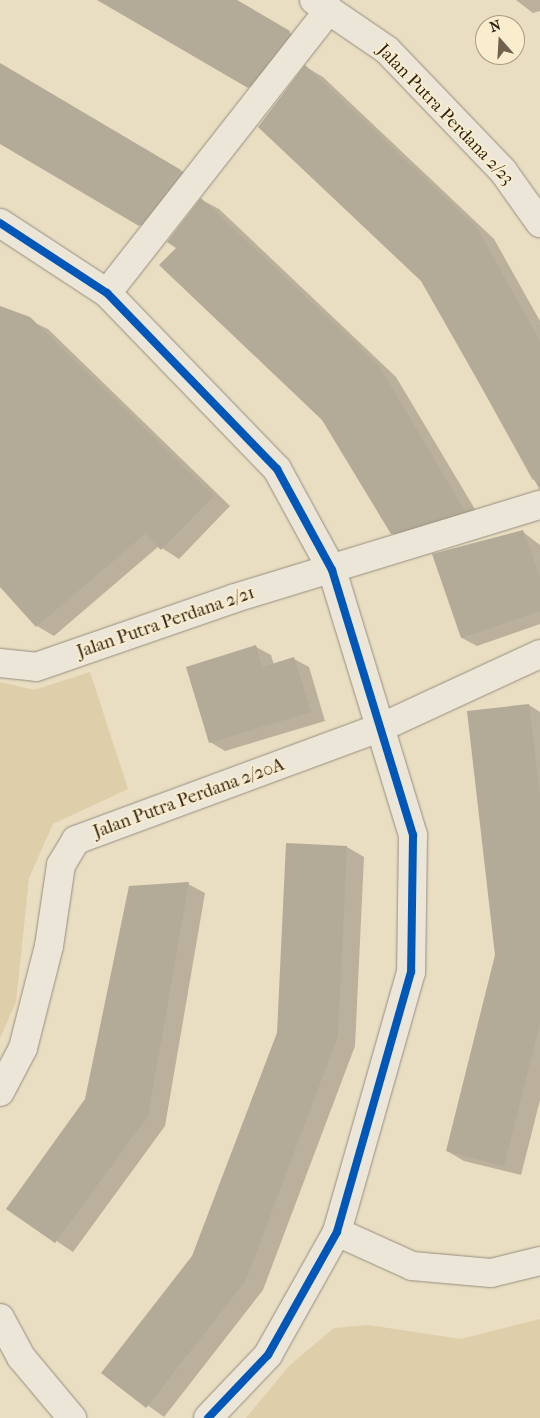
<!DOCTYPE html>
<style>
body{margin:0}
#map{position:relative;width:540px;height:1418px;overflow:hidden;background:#e9ddc2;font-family:"IM FELL French Canon",serif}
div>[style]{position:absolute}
.green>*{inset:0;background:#deceaa}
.shadow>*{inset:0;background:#0003}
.building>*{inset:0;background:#b3aa98}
.roads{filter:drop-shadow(0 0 1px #968e7e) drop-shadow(0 0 1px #968e7e)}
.minor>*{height:28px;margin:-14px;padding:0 14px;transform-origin:14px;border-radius:14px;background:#ece6d8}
.cycleway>*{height:8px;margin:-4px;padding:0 4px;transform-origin:4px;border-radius:4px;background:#0057b8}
span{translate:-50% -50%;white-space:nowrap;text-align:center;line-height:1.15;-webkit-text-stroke:4px #faedce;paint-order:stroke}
.street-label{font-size:18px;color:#2c1f11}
.north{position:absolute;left:475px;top:15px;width:50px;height:50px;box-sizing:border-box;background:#faedce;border:1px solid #a89b82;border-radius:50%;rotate:341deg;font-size:14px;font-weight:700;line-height:20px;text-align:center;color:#2c1f11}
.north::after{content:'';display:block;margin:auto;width:18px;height:22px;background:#6e624f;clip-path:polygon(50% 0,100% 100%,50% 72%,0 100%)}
</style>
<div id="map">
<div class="green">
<div style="clip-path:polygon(90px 672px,128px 789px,53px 824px,29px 878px,16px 1002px,0 1038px,0 682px,34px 690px)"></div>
<div style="clip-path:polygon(540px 1319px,540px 1418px,246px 1418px,290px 1365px,334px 1328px,368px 1325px,461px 1339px)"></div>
</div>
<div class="shadow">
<div style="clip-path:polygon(100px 0,235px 0,306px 42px,266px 96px)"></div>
<div style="clip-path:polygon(516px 0,540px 0,540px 11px,533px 13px)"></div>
<div style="clip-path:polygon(0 64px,197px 180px,157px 235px,0 143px)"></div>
<div style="clip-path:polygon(306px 67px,323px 77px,494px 239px,540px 321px,540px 484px,532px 479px)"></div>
<div style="clip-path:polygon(202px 200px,219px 209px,396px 377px,482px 521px,409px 543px,392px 533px)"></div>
<div style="clip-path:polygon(0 307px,48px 329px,230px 506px,179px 559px,159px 546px,54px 636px,37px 626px,0 585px)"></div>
<div style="clip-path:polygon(523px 532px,540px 545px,540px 624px,477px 646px,462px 638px,433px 555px)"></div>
<div style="clip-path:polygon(256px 647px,271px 655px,274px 665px,294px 659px,309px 667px,325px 721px,225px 751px,210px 742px)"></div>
<div style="clip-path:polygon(529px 705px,540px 712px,540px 1100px,521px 1175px,464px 1161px,447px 1151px,496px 955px)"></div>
<div style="clip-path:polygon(347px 847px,364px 857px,355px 1046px,263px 1290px,164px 1417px,103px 1373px,193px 1257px)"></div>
<div style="clip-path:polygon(188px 884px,205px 893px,165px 1126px,73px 1252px,7px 1208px,86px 1100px)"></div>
</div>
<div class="building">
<div style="clip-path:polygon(97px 0,237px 0,290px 31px,248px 88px)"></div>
<div style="clip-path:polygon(0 63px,181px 170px,139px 226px,0 144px)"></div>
<div style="clip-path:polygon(305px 65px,477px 228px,540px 341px,540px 490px,421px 281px,258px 127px)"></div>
<div style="clip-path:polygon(201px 198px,379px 366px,465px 511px,391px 534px,322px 420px,159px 265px,176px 248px,167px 242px)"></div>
<div style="clip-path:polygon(0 306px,30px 317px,214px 496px,161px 550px,145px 534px,36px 627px,0 587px)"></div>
<div style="clip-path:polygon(523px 530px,540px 577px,540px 611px,461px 638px,432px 554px)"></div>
<div style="clip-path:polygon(256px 645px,262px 667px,294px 657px,311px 712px,209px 743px,186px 667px)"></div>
<div style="clip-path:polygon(529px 704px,540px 795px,540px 1023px,504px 1166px,446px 1151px,495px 955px,467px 711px)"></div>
<div style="clip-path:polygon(286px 843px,347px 846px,338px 1036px,246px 1280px,146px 1408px,101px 1373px,192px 1256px,277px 1033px)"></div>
<div style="clip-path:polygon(189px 882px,148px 1116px,55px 1243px,6px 1209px,85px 1099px,129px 886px)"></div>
</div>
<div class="roads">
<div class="minor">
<div style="left:314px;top:0;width:88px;rotate:34.4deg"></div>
<div style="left:387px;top:50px;width:168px;rotate:46.2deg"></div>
<div style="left:503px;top:171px;width:64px;rotate:54.6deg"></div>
<div style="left:0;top:223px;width:128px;rotate:33.2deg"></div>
<div style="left:107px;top:293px;width:245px;rotate:46deg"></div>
<div style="left:277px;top:469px;width:115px;rotate:61.4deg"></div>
<div style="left:332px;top:570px;width:277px;rotate:73deg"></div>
<div style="left:413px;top:835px;width:137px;rotate:90.8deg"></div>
<div style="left:411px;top:972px;width:270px;rotate:105.9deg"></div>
<div style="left:337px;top:1232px;width:141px;rotate:119.3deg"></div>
<div style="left:268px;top:1355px;width:87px;rotate:133.6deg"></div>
<div style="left:107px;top:293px;width:360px;rotate:-51.9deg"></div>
<div style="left:0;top:663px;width:36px;rotate:6deg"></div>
<div style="left:36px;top:667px;width:211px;rotate:-19.1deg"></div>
<div style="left:235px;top:598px;width:319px;rotate:-17deg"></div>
<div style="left:0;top:1092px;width:50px;rotate:-62.4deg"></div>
<div style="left:23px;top:1048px;width:105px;rotate:-75.7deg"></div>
<div style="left:49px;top:946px;width:82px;rotate:-81.6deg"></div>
<div style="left:61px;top:865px;width:29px;rotate:-59deg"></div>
<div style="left:76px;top:840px;width:326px;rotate:-20.3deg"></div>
<div style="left:382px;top:727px;width:174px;rotate:-24.8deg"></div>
<div style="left:337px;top:1232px;width:82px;rotate:24.4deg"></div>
<div style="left:412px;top:1266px;width:79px;rotate:5.1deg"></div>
<div style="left:491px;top:1273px;width:50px;rotate:-13.8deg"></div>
<div style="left:0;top:1318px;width:44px;rotate:61.7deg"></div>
<div style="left:21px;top:1357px;width:80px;rotate:50.1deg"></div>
</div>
</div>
<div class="cycleway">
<div style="left:0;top:223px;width:128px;rotate:33.2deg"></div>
<div style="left:107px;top:293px;width:245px;rotate:46deg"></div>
<div style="left:277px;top:469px;width:115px;rotate:61.4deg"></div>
<div style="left:332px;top:570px;width:277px;rotate:73deg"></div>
<div style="left:413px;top:835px;width:137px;rotate:90.8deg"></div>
<div style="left:411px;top:972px;width:270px;rotate:105.9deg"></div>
<div style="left:337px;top:1232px;width:141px;rotate:119.3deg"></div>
<div style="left:268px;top:1355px;width:87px;rotate:133.6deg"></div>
</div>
<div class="street-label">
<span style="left:445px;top:115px;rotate:46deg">Jalan Putra Perdana 2/23</span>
<span style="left:166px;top:623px;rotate:-19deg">Jalan Putra Perdana 2/21</span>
<span style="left:189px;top:799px;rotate:-20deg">Jalan Putra Perdana 2/20A</span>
</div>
<div class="north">N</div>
</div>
